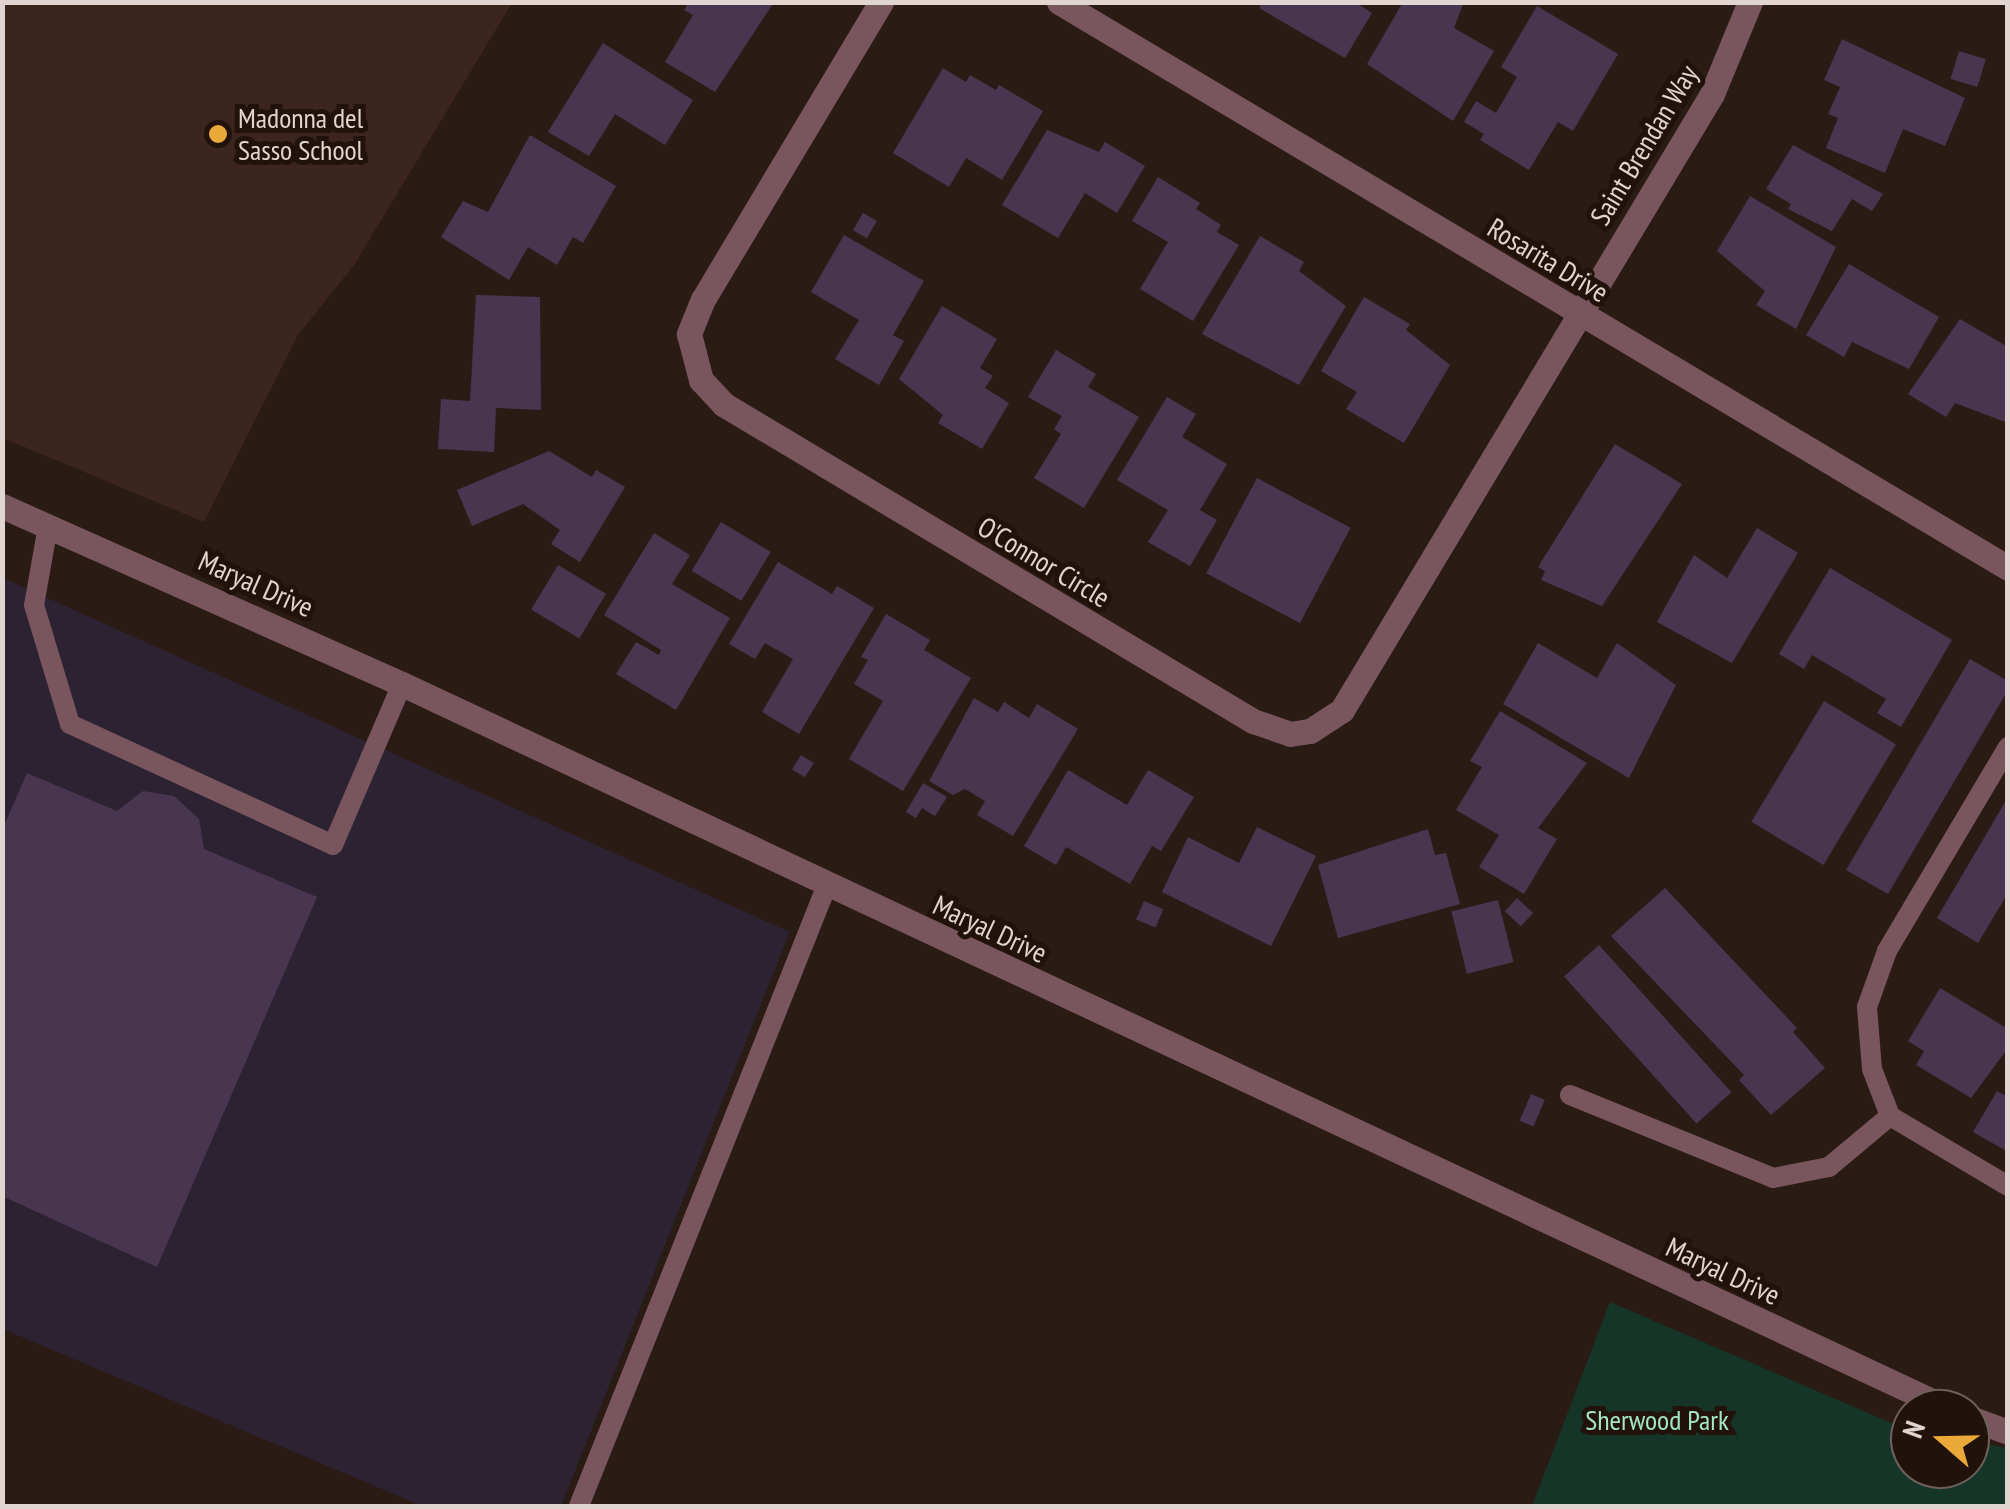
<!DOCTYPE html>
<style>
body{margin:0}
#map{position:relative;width:2010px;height:1509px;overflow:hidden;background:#2b1b15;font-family:"PT Sans Narrow",sans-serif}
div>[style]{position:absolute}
.commercial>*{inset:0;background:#2c2231}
.built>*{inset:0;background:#3b251d}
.green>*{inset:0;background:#153528}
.building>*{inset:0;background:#483651;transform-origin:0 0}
.service>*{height:20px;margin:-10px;padding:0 10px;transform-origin:10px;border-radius:10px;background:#79555d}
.minor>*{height:25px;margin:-12.5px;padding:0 12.5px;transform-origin:12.5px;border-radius:12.5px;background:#79555d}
.tertiary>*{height:25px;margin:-12.5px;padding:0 12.5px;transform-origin:12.5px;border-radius:12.5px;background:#79555d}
.dots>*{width:28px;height:28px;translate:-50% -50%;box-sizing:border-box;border:5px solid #21120c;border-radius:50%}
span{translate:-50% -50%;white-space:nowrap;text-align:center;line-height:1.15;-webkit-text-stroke:10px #21120c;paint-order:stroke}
.poi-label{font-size:28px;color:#e0d5d0}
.left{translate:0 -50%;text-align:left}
.street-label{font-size:28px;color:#e0d5d0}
.park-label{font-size:28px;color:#a3e6c6}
.frame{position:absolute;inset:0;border:5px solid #e0d5d0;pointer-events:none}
.north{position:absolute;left:1890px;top:1389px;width:100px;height:100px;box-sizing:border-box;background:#21120c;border:2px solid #6d605a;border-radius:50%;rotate:290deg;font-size:28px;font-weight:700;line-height:40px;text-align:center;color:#e0d5d0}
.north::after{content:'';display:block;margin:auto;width:35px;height:45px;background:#eba93a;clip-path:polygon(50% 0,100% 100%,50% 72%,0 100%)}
</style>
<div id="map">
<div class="commercial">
<div style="clip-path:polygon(3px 578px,790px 932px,561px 1506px,422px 1506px,3px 1329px)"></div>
</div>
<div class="built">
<div style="clip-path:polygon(2px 3px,512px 3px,354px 265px,298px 335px,204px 522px,3px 438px)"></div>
</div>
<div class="green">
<div style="clip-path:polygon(1610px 1302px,1910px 1431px,1910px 1469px,1970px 1469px,1970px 1441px,2007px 1448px,2007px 1506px,1532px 1506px)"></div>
</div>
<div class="building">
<div style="clip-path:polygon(689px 2px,774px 2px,715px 92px,665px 62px,693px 15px,684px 10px)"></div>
<div style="clip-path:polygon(1263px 2px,1355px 2px,1372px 13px,1345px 58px,1259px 8px)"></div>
<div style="clip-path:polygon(1403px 2px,1464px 2px,1454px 28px,1494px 51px,1453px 121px,1367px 64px)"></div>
<div style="clip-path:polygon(1537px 6px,1618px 54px,1573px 131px,1558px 122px,1529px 170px,1480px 140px,1484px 134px,1464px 122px,1476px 101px,1496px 113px,1517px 77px,1501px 67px)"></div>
<div style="clip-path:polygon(1842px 39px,1965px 98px,1945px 146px,1903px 129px,1885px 173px,1826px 148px,1838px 118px,1828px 114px,1840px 87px,1824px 80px)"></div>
<div style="clip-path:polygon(603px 43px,693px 100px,665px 145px,615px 114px,589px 156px,548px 132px)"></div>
<div style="left:1959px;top:51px;width:28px;height:29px;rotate:17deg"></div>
<div style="clip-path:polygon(943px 68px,966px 82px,970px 75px,996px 90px,999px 85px,1043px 111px,1002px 180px,966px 158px,949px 187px,893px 153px)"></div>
<div style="clip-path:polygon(1047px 130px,1099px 152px,1105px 142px,1145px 166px,1117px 213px,1085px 193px,1058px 238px,1002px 205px)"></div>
<div style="clip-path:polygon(530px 135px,616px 186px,583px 243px,573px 237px,557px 265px,528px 247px,509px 280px,441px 237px,463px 201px,488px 212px)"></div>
<div style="clip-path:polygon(1793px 145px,1883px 194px,1872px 211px,1852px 199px,1832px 231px,1788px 209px,1791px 204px,1766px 189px)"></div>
<div style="clip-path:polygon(1158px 177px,1200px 203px,1196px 209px,1221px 225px,1217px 232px,1239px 245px,1193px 321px,1140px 289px,1168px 242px,1132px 221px)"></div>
<div style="clip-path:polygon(1750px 196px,1836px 247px,1796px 329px,1756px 305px,1765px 291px,1717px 251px)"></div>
<div style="left:863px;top:213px;width:16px;height:20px;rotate:30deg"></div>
<div style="clip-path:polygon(844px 235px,924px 281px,893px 335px,904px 341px,879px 385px,835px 359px,859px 320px,811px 292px)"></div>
<div style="clip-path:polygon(1260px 236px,1304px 262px,1299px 271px,1346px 306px,1299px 385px,1202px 334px)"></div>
<div style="clip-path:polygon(1849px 264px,1939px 317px,1909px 369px,1852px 342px,1844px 357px,1806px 335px)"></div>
<div style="clip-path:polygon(476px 295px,540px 297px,541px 410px,496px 408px,494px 452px,438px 449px,441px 399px,470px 401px)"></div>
<div style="clip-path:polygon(1364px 297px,1410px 324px,1406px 330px,1450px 365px,1404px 443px,1346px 409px,1357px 392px,1321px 371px)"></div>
<div style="clip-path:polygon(942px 306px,997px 339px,980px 368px,993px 376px,985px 388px,1009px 403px,982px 449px,938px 423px,943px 415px,899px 379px)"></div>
<div style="clip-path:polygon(1960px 319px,2008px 347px,2008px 423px,1955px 403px,1946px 417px,1908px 394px)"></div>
<div style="clip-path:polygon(1056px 350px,1096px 374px,1088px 387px,1139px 417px,1084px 508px,1034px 478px,1061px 434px,1054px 429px,1062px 416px,1028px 397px)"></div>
<div style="clip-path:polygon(1167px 397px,1196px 414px,1182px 437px,1227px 464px,1200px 510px,1217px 520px,1190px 566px,1148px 542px,1168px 510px,1117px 480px)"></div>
<div style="clip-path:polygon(1615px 444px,1682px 484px,1602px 606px,1541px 580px,1545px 571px,1538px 567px)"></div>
<div style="clip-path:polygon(549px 451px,592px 477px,596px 470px,625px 487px,580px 562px,551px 544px,560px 530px,523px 504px,472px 526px,457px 490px)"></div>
<div style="left:1257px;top:478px;width:106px;height:108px;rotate:28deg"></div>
<div style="left:721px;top:522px;width:58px;height:57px;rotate:31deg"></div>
<div style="clip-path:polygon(1757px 528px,1798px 553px,1732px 663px,1657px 622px,1694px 555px,1727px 578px)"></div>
<div style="clip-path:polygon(654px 533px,690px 555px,672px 584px,730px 618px,676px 710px,616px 674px,636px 642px,659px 655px,661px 650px,604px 615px)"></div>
<div style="clip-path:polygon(778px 562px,832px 594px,837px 586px,874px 608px,799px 734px,762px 712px,793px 659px,765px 643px,755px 659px,729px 644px)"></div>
<div style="left:558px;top:565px;width:56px;height:52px;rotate:31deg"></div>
<div style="clip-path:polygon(1830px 568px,1952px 640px,1901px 727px,1877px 713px,1886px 699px,1812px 655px,1804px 669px,1779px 654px)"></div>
<div style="clip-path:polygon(886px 614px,930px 640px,924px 650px,971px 678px,903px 791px,849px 759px,883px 701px,854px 684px,868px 660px,861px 657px)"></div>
<div style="clip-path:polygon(1538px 643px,1597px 678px,1617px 643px,1676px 685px,1629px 778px,1503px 704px)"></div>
<div style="clip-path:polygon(1970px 659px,2008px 681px,2008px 690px,1888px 894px,1846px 870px)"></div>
<div style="clip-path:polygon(974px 698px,998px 712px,1004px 702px,1029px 718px,1037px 704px,1078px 729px,1013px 836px,977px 815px,985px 801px,965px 789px,953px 795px,929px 781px)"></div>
<div style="left:1824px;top:701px;width:84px;height:141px;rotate:31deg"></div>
<div style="clip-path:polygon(1500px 711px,1587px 763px,1538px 828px,1557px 839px,1524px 894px,1479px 867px,1499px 835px,1456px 810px,1482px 767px,1470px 761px)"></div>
<div style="left:801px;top:755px;width:15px;height:17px;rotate:32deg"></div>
<div style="clip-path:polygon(1068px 770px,1127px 805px,1148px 770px,1194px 797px,1161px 851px,1152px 846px,1130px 884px,1066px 847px,1056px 865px,1024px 846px)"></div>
<div style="clip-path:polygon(27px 773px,117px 811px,143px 791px,174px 796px,199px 819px,204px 849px,317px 897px,157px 1267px,2px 1196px,2px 830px)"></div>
<div style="clip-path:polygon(923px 783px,947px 797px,935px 816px,922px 808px,916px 818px,906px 812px)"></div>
<div style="clip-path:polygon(2008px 797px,2008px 893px,1978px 943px,1937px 918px)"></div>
<div style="clip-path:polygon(1257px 827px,1316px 856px,1271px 946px,1162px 892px,1188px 837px,1239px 863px)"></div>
<div style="clip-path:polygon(1428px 829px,1435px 855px,1446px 853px,1460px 904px,1338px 938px,1318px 865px)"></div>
<div style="clip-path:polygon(1665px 888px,1797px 1028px,1793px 1032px,1825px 1068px,1771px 1115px,1739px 1080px,1744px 1075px,1611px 936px)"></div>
<div style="left:1517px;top:898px;width:22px;height:18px;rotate:43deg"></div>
<div style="left:1498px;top:900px;width:64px;height:48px;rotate:76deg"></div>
<div style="left:1144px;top:901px;width:21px;height:20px;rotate:23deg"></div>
<div style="left:1599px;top:945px;width:198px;height:47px;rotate:48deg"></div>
<div style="clip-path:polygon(1940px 988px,2008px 1029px,2008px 1048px,1971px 1098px,1916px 1065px,1924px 1051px,1908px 1041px)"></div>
<div style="clip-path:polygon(1997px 1091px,2008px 1097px,2008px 1152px,1973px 1132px)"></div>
<div style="left:1531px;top:1094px;width:15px;height:29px;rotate:23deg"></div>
</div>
<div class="service">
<div style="left:48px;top:526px;width:80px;rotate:100deg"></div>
<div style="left:34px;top:605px;width:124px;rotate:73.2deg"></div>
<div style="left:70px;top:724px;width:289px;rotate:24.7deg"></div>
<div style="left:333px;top:845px;width:175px;rotate:-66.8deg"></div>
<div style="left:2008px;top:747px;width:237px;rotate:120.7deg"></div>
<div style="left:1887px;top:951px;width:59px;rotate:109.7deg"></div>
<div style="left:1867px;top:1007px;width:62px;rotate:85.4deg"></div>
<div style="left:1872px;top:1069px;width:50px;rotate:69deg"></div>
<div style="left:1890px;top:1116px;width:137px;rotate:30.7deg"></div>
<div style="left:1570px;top:1095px;width:219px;rotate:22.2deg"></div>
<div style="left:1773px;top:1178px;width:57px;rotate:-11.1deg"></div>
<div style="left:1829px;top:1167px;width:80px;rotate:-39.9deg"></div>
<div style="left:579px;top:1506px;width:669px;rotate:-68.23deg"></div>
</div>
<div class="minor">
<div style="left:881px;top:2px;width:346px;rotate:120.9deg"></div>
<div style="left:703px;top:299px;width:38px;rotate:112deg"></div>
<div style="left:689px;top:334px;width:48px;rotate:75.4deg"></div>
<div style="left:701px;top:380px;width:33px;rotate:47deg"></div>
<div style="left:723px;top:404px;width:618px;rotate:30.88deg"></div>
<div style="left:1253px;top:721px;width:39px;rotate:19deg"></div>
<div style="left:1290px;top:734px;width:20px;rotate:-9deg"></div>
<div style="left:1310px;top:731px;width:38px;rotate:-33deg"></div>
<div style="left:1342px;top:710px;width:719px;rotate:-59.01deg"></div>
<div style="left:1712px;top:94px;width:100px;rotate:-67.6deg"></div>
<div style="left:1059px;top:2px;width:1105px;rotate:30.81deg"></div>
</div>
<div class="tertiary">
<div style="left:2px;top:506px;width:438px;rotate:24deg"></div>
<div style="left:402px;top:684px;width:1708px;rotate:25.11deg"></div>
<div style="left:1970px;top:1418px;width:40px;rotate:20.2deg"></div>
</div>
<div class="dots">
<div style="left:218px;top:134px;background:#eba93a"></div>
</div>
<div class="poi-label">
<span class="left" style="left:238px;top:134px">Madonna del<br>Sasso School</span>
</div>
<div class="street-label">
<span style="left:1644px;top:145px;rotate:-59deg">Saint Brendan Way</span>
<span style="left:1548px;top:260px;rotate:31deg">Rosarita Drive</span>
<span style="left:1044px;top:562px;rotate:31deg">O'Connor Circle</span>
<span style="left:256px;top:584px;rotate:24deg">Maryal Drive</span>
<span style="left:990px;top:929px;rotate:25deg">Maryal Drive</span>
<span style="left:1723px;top:1271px;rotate:25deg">Maryal Drive</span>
</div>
<div class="park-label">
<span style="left:1657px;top:1420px">Sherwood Park</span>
</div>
<div class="frame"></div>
<div class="north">N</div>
</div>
